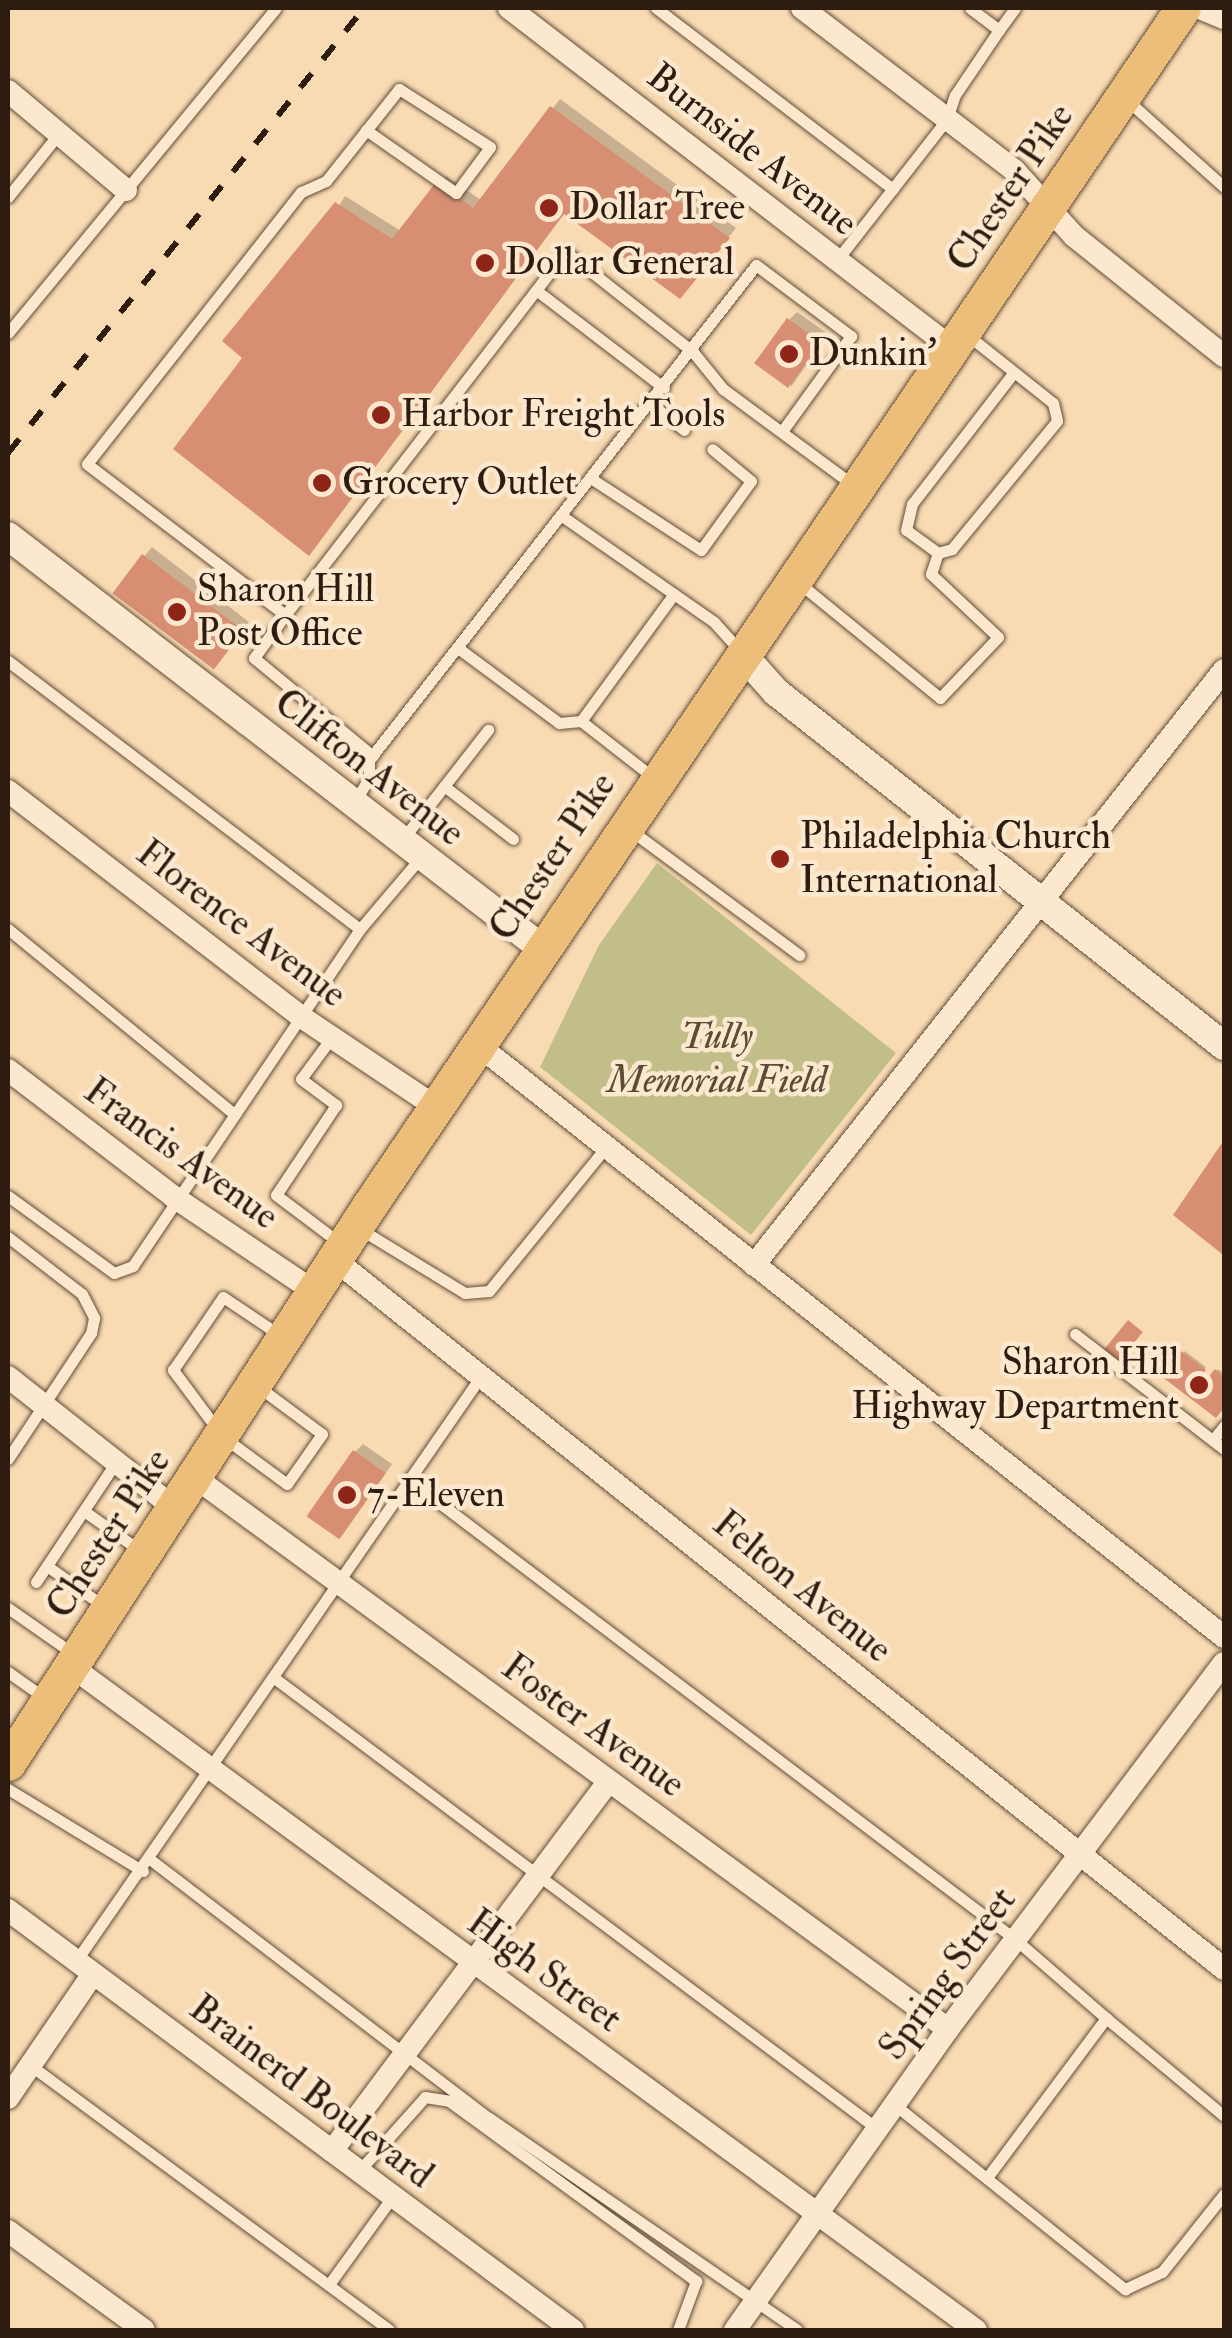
<!DOCTYPE html>
<style>
body{margin:0}
#map{position:relative;width:1232px;height:2338px;overflow:hidden;background:#f9dbb3;font-family:"IM FELL Double Pica",serif}
div>[style]{position:absolute}
.green>*{inset:0;background:#c2be89}
.shadow>*{inset:0;background:#0003}
.building>*{inset:0;background:#d88e72;transform-origin:0 0}
.roads{filter:drop-shadow(0 0 2px #614c39) drop-shadow(0 0 2px #614c39)}
.service>*{height:11px;margin:-5.5px;padding:0 5.5px;transform-origin:5.5px;border-radius:5.5px;background:#fbe8ce}
.minor>*{height:22px;margin:-11px;padding:0 11px;transform-origin:11px;border-radius:11px;background:#fbe8ce}
.tertiary>*{height:28px;margin:-14px;padding:0 14px;transform-origin:14px;border-radius:14px;background:#fbe8ce}
.primary>*{height:35px;margin:-17.5px;padding:0 17.5px;transform-origin:17.5px;border-radius:17.5px;background:#ecbe7a}
.rail>*{height:6px;margin-top:-3px;transform-origin:0;background:repeating-linear-gradient(90deg,#2e1c10 0 18px,transparent 0 36px)}
.dots>*{width:28px;height:28px;translate:-50% -50%;box-sizing:border-box;border:5px solid #fbe8ce;border-radius:50%}
span{translate:-50% -50%;white-space:nowrap;text-align:center;line-height:1.15;-webkit-text-stroke:9px #fbe8ce;paint-order:stroke}
.street-label{font-size:38px;color:#2e1c10}
.poi-label{font-size:38px;color:#2e1c10}
.left{translate:0 -50%;text-align:left}
.right{translate:-100% -50%;text-align:right}
.park-label{font-size:38px;color:#5a4d34;font-style:italic}
.frame{position:absolute;inset:0;border:10px solid #2e1c10;pointer-events:none}
</style>
<div id="map">
<div class="green">
<div style="clip-path:polygon(657px 863px,896px 1053px,751px 1235px,540px 1067px,599px 945px)"></div>
</div>
<div class="shadow">
<div style="clip-path:polygon(560px 99px,736px 228px,688px 288px,565px 212px,246px 357px,345px 196px,401px 231px,446px 176px,481px 200px)"></div>
<div style="clip-path:polygon(797px 312px,828px 334px,791px 387px,789px 320px)"></div>
<div style="clip-path:polygon(152px 547px,249px 622px,220px 659px,115px 592px)"></div>
<div style="clip-path:polygon(1224px 1147px,1224px 1248px,1222px 1251px,1176px 1215px)"></div>
<div style="clip-path:polygon(1185px 1351px,1206px 1367px,1200px 1374px,1208px 1381px,1218px 1369px,1224px 1374px,1224px 1405px,1216px 1415px,1165px 1375px)"></div>
<div style="clip-path:polygon(363px 1444px,392px 1464px,341px 1537px,355px 1452px)"></div>
</div>
<div class="building">
<div style="clip-path:polygon(550px 106px,730px 238px,680px 299px,564px 214px,309px 556px,173px 449px,242px 358px,222px 341px,335px 202px,392px 239px,436px 182px,473px 208px)"></div>
<div style="left:787px;top:318px;width:42px;height:56px;rotate:36deg"></div>
<div style="left:142px;top:554px;width:127px;height:49px;rotate:37deg"></div>
<div style="clip-path:polygon(1224px 1140px,1224px 1251px,1222px 1254px,1173px 1215px)"></div>
<div style="left:1128px;top:1320px;width:19px;height:38px;rotate:39deg"></div>
<div style="clip-path:polygon(1181px 1351px,1206px 1370px,1200px 1377px,1205px 1381px,1215px 1369px,1224px 1377px,1224px 1408px,1216px 1418px,1161px 1376px)"></div>
<div style="left:353px;top:1450px;width:40px;height:81px;rotate:35deg"></div>
</div>
<div class="roads">
<div class="service">
<div style="left:656px;top:8px;width:298px;rotate:37.4deg"></div>
<div style="left:999px;top:30px;width:27px;rotate:-54deg"></div>
<div style="left:1127px;top:100px;width:130px;rotate:41.9deg"></div>
<div style="left:366px;top:130px;width:110px;rotate:35deg"></div>
<div style="left:456px;top:193px;width:57px;rotate:-53.5deg"></div>
<div style="left:490px;top:147px;width:108px;rotate:-147.5deg"></div>
<div style="left:399px;top:89px;width:117px;rotate:128.4deg"></div>
<div style="left:326px;top:181px;width:27px;rotate:156deg"></div>
<div style="left:301px;top:192px;width:346px;rotate:128.2deg"></div>
<div style="left:87px;top:464px;width:249px;rotate:37.3deg"></div>
<div style="left:285px;top:615px;width:53px;rotate:125.8deg"></div>
<div style="left:254px;top:658px;width:154px;rotate:39.5deg"></div>
<div style="left:8px;top:197px;width:83px;rotate:-51.3deg"></div>
<div style="left:837px;top:260px;width:179px;rotate:-52deg"></div>
<div style="left:947px;top:119px;width:25px;rotate:-72deg"></div>
<div style="left:955px;top:95px;width:78px;rotate:-55.9deg"></div>
<div style="left:999px;top:30px;width:36px;rotate:-143deg"></div>
<div style="left:536px;top:290px;width:161px;rotate:37.4deg"></div>
<div style="left:8px;top:333px;width:421px;rotate:-50.5deg"></div>
<div style="left:965px;top:333px;width:112px;rotate:38.5deg"></div>
<div style="left:1053px;top:403px;width:18px;rotate:77deg"></div>
<div style="left:1057px;top:421px;width:166px;rotate:129.4deg"></div>
<div style="left:952px;top:549px;width:15px;rotate:164deg"></div>
<div style="left:938px;top:553px;width:39px;rotate:-144deg"></div>
<div style="left:906px;top:530px;width:27px;rotate:-77deg"></div>
<div style="left:912px;top:504px;width:162px;rotate:-52.3deg"></div>
<div style="left:651px;top:404px;width:42px;rotate:38.2deg"></div>
<div style="left:592px;top:479px;width:130px;rotate:33.1deg"></div>
<div style="left:701px;top:550px;width:85px;rotate:-54.1deg"></div>
<div style="left:751px;top:481px;width:50px;rotate:-140.6deg"></div>
<div style="left:562px;top:516px;width:185px;rotate:34.9deg"></div>
<div style="left:714px;top:622px;width:38px;rotate:48deg"></div>
<div style="left:799px;top:583px;width:182px;rotate:39.2deg"></div>
<div style="left:940px;top:698px;width:84px;rotate:-46.4deg"></div>
<div style="left:998px;top:637px;width:92px;rotate:-136.8deg"></div>
<div style="left:931px;top:574px;width:22px;rotate:-72deg"></div>
<div style="left:285px;top:615px;width:459px;rotate:-52.3deg"></div>
<div style="left:566px;top:252px;width:162px;rotate:38.2deg"></div>
<div style="left:693px;top:352px;width:48px;rotate:51deg"></div>
<div style="left:723px;top:389px;width:160px;rotate:36.4deg"></div>
<div style="left:458px;top:648px;width:126px;rotate:36.6deg"></div>
<div style="left:559px;top:723px;width:22px;rotate:-5deg"></div>
<div style="left:581px;top:721px;width:93px;rotate:38deg"></div>
<div style="left:8px;top:661px;width:442px;rotate:37.3deg"></div>
<div style="left:360px;top:929px;width:406px;rotate:124deg"></div>
<div style="left:133px;top:1266px;width:20px;rotate:160deg"></div>
<div style="left:114px;top:1273px;width:131px;rotate:-144deg"></div>
<div style="left:581px;top:721px;width:157px;rotate:-53.8deg"></div>
<div style="left:444px;top:786px;width:87px;rotate:37.5deg"></div>
<div style="left:354px;top:803px;width:29px;rotate:-59deg"></div>
<div style="left:369px;top:778px;width:18px;rotate:-90deg"></div>
<div style="left:369px;top:760px;width:628px;rotate:-51.98deg"></div>
<div style="left:756px;top:265px;width:119px;rotate:36.8deg"></div>
<div style="left:851px;top:336px;width:116px;rotate:125.9deg"></div>
<div style="left:629px;top:829px;width:212px;rotate:36.5deg"></div>
<div style="left:402px;top:840px;width:140px;rotate:-52deg"></div>
<div style="left:8px;top:929px;width:293px;rotate:39.3deg"></div>
<div style="left:360px;top:929px;width:96px;rotate:-49.7deg"></div>
<div style="left:332px;top:1037px;width:52px;rotate:126.4deg"></div>
<div style="left:301px;top:1079px;width:44px;rotate:36.6deg"></div>
<div style="left:336px;top:1105px;width:108px;rotate:123.7deg"></div>
<div style="left:276px;top:1195px;width:81px;rotate:37deg"></div>
<div style="left:360px;top:1229px;width:123px;rotate:31.4deg"></div>
<div style="left:465px;top:1293px;width:24px;rotate:-5deg"></div>
<div style="left:489px;top:1291px;width:186px;rotate:-50.9deg"></div>
<div style="left:8px;top:1237px;width:93px;rotate:37.6deg"></div>
<div style="left:82px;top:1294px;width:27px;rotate:63deg"></div>
<div style="left:94px;top:1318px;width:15px;rotate:101deg"></div>
<div style="left:91px;top:1333px;width:151px;rotate:123.4deg"></div>
<div style="left:1075px;top:1334px;width:188px;rotate:37.7deg"></div>
<div style="left:256px;top:1385px;width:82px;rotate:36.6deg"></div>
<div style="left:322px;top:1434px;width:61px;rotate:125deg"></div>
<div style="left:287px;top:1484px;width:79px;rotate:-143.7deg"></div>
<div style="left:223px;top:1437px;width:84px;rotate:-126.7deg"></div>
<div style="left:173px;top:1370px;width:88px;rotate:-55.6deg"></div>
<div style="left:223px;top:1297px;width:70px;rotate:33.9deg"></div>
<div style="left:1213px;top:1440px;width:18px;rotate:-52deg"></div>
<div style="left:408px;top:1479px;width:763px;rotate:37.17deg"></div>
<div style="left:1016px;top:1940px;width:119px;rotate:40.9deg"></div>
<div style="left:84px;top:1511px;width:71px;rotate:35.3deg"></div>
<div style="left:47px;top:1566px;width:71px;rotate:35.3deg"></div>
<div style="left:36px;top:1582px;width:144px;rotate:-56.3deg"></div>
<div style="left:8px;top:1608px;width:82px;rotate:35deg"></div>
<div style="left:8px;top:1672px;width:45px;rotate:35.1deg"></div>
<div style="left:273px;top:1677px;width:757px;rotate:36.78deg"></div>
<div style="left:8px;top:1789px;width:158px;rotate:31.3deg"></div>
<div style="left:151px;top:1860px;width:425px;rotate:37.4deg"></div>
<div style="left:489px;top:2118px;width:374px;rotate:34.5deg"></div>
<div style="left:76px;top:1961px;width:712px;rotate:-55.3deg"></div>
<div style="left:30px;top:2065px;width:446px;rotate:36.4deg"></div>
<div style="left:895px;top:2105px;width:295px;rotate:38.7deg"></div>
<div style="left:1125px;top:2289px;width:41px;rotate:-24.7deg"></div>
<div style="left:1162px;top:2272px;width:100px;rotate:-51.5deg"></div>
<div style="left:359px;top:2171px;width:99px;rotate:-48.3deg"></div>
<div style="left:425px;top:2097px;width:24px;rotate:9deg"></div>
<div style="left:449px;top:2101px;width:306px;rotate:36.1deg"></div>
<div style="left:696px;top:2281px;width:52px;rotate:110.2deg"></div>
<div style="left:989px;top:2175px;width:196px;rotate:-53.3deg"></div>
<div style="left:1106px;top:2018px;width:153px;rotate:39.7deg"></div>
<div style="left:330px;top:2283px;width:107px;rotate:-54.1deg"></div>
</div>
<div class="minor">
<div style="left:509px;top:8px;width:560px;rotate:37.52deg"></div>
<div style="left:802px;top:8px;width:267px;rotate:37.4deg"></div>
<div style="left:1014px;top:170px;width:89px;rotate:47.7deg"></div>
<div style="left:1074px;top:236px;width:192px;rotate:38.7deg"></div>
<div style="left:1200px;top:8px;width:26px;rotate:23deg"></div>
<div style="left:8px;top:91px;width:154px;rotate:40deg"></div>
<div style="left:8px;top:791px;width:369px;rotate:37.6deg"></div>
<div style="left:300px;top:1016px;width:164px;rotate:33.8deg"></div>
<div style="left:478px;top:1045px;width:952px;rotate:38.43deg"></div>
<div style="left:8px;top:1070px;width:209px;rotate:37.4deg"></div>
<div style="left:174px;top:1197px;width:170px;rotate:34deg"></div>
<div style="left:335px;top:1260px;width:1137px;rotate:38.57deg"></div>
<div style="left:754px;top:1265px;width:758px;rotate:-51.69deg"></div>
<div style="left:8px;top:1377px;width:215px;rotate:38.2deg"></div>
<div style="left:197px;top:1479px;width:931px;rotate:36.22deg"></div>
<div style="left:72px;top:1667px;width:1121px;rotate:36.26deg"></div>
<div style="left:8px;top:1910px;width:704px;rotate:36.63deg"></div>
<div style="left:8px;top:2098px;width:150px;rotate:-55.6deg"></div>
<div style="left:332px;top:2151px;width:462px;rotate:-53.2deg"></div>
<div style="left:8px;top:2231px;width:168px;rotate:36.1deg"></div>
<div style="left:735px;top:2330px;width:369px;rotate:-54.7deg"></div>
<div style="left:948px;top:2029px;width:458px;rotate:-53deg"></div>
</div>
<div class="tertiary">
<div style="left:8px;top:536px;width:676px;rotate:37.67deg"></div>
<div style="left:742px;top:654px;width:51px;rotate:48.2deg"></div>
<div style="left:776px;top:692px;width:571px;rotate:38.32deg"></div>
</div>
<div class="primary">
<div style="left:8px;top:1763px;width:664px;rotate:-57.05deg"></div>
<div style="left:369px;top:1206px;width:1448px;rotate:-55.81deg"></div>
</div>
</div>
<div class="rail">
<div style="left:8px;top:453px;width:570px;rotate:-51.34deg"></div>
</div>
<div class="dots">
<div style="left:549px;top:208px;background:#8f2418"></div>
<div style="left:485px;top:263px;background:#8f2418"></div>
<div style="left:789px;top:354px;background:#8f2418"></div>
<div style="left:381px;top:415px;background:#8f2418"></div>
<div style="left:322px;top:483px;background:#8f2418"></div>
<div style="left:177px;top:612px;background:#8f2418"></div>
<div style="left:780px;top:859px;background:#8f2418"></div>
<div style="left:1199px;top:1385px;background:#8f2418"></div>
<div style="left:347px;top:1495px;background:#8f2418"></div>
</div>
<div class="street-label">
<span style="left:752px;top:150px;rotate:38deg">Burnside Avenue</span>
<span style="left:1011px;top:188px;rotate:-56deg">Chester Pike</span>
<span style="left:369px;top:768px;rotate:38deg">Clifton Avenue</span>
<span style="left:553px;top:857px;rotate:-56deg">Chester Pike</span>
<span style="left:241px;top:924px;rotate:37deg">Florence Avenue</span>
<span style="left:181px;top:1154px;rotate:36deg">Francis Avenue</span>
<span style="left:109px;top:1534px;rotate:-57deg">Chester Pike</span>
<span style="left:802px;top:1587px;rotate:39deg">Felton Avenue</span>
<span style="left:593px;top:1726px;rotate:36deg">Foster Avenue</span>
<span style="left:544px;top:1971px;rotate:36deg">High Street</span>
<span style="left:948px;top:1974px;rotate:-54deg">Spring Street</span>
<span style="left:311px;top:2092px;rotate:37deg">Brainerd Boulevard</span>
</div>
<div class="poi-label">
<span class="left" style="left:569px;top:208px">Dollar Tree</span>
<span class="left" style="left:505px;top:263px">Dollar General</span>
<span class="left" style="left:809px;top:354px">Dunkin'</span>
<span class="left" style="left:401px;top:415px">Harbor Freight Tools</span>
<span class="left" style="left:342px;top:483px">Grocery Outlet</span>
<span class="left" style="left:197px;top:612px">Sharon Hill<br>Post Office</span>
<span class="left" style="left:800px;top:859px">Philadelphia Church<br>International</span>
<span class="right" style="left:1179px;top:1385px">Sharon Hill<br>Highway Department</span>
<span class="left" style="left:367px;top:1495px">7-Eleven</span>
</div>
<div class="park-label">
<span style="left:717px;top:1059px">Tully<br>Memorial Field</span>
</div>
<div class="frame"></div>
</div>
